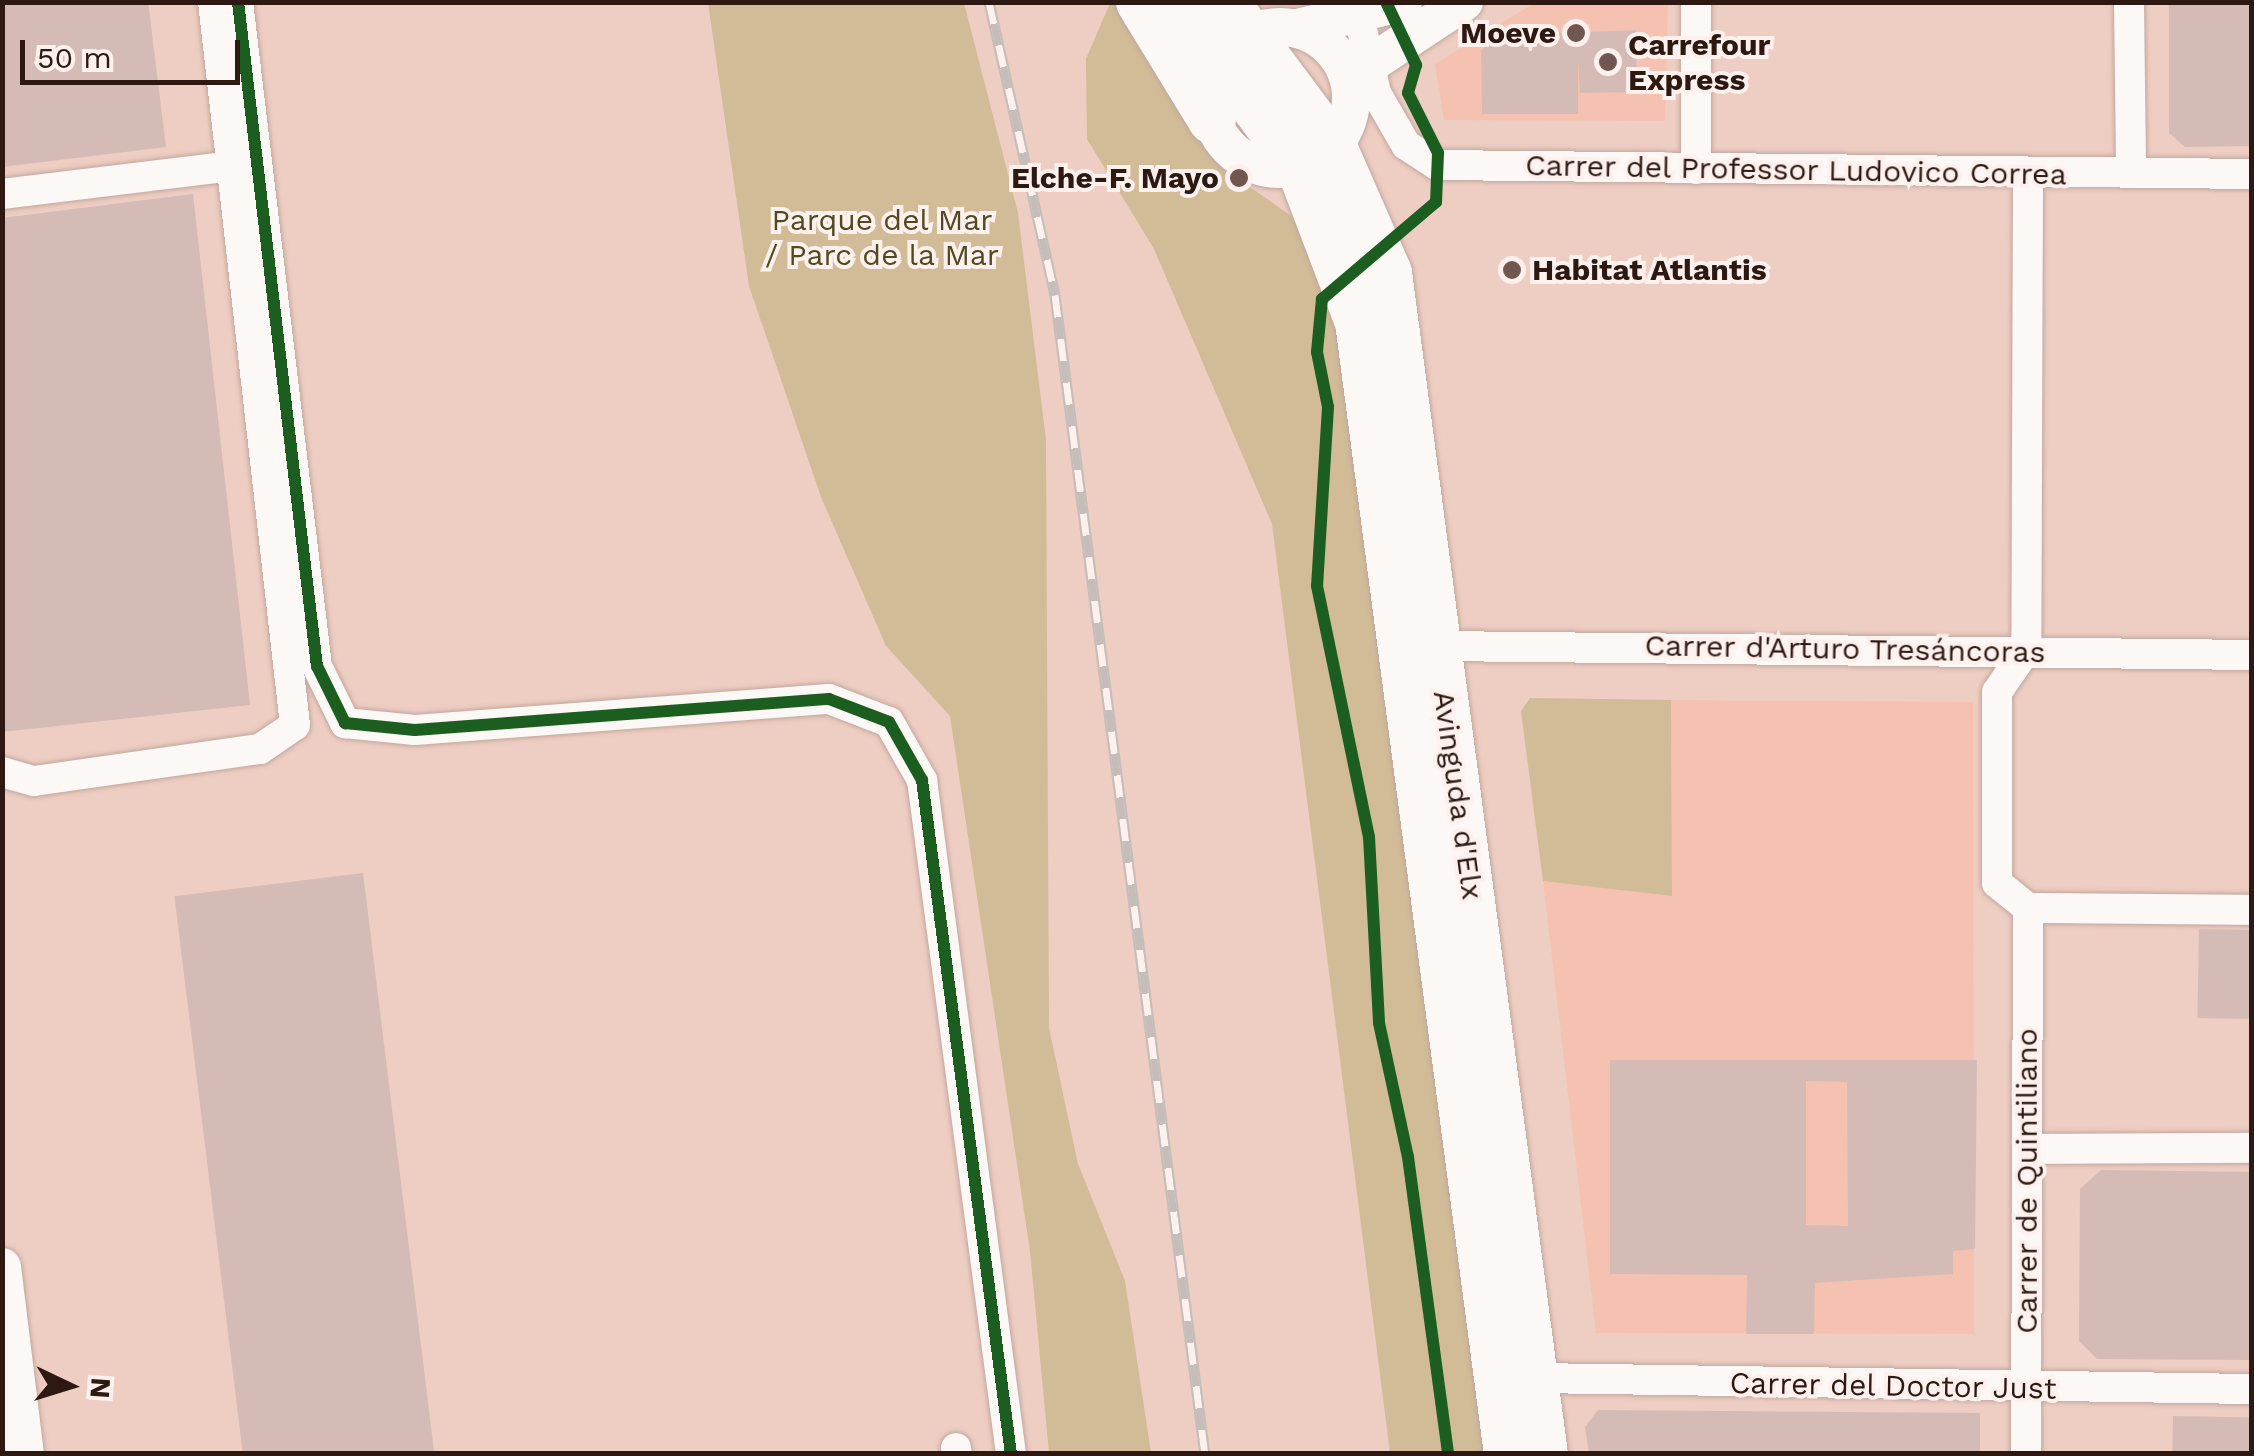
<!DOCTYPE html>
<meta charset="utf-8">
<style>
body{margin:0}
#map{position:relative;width:2254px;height:1456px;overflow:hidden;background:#eecdc2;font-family:"Work Sans",sans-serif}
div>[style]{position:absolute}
.built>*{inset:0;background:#f5c2b2}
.green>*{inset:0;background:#d1bc97}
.building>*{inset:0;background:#d5bbb6;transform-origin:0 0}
.roads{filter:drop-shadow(0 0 2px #c0a79f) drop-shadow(0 0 2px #c0a79f)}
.minor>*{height:30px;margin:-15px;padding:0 15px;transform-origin:15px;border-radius:15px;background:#fcf8f6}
.tertiary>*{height:38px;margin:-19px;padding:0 19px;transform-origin:19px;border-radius:19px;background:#fcf8f6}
.tertiary>.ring{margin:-19px;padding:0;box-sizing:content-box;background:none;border:38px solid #fcf8f6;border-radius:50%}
.primary>*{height:48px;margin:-24px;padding:0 24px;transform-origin:24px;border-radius:24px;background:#fcf8f6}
.rail>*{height:11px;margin-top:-5.5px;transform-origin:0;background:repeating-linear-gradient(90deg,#fef1ed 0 22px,#c5bdba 0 44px);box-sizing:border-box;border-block:2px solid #c5bdba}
.cycleway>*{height:12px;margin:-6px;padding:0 6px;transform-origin:6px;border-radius:6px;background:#1b5e20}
.dots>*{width:28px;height:28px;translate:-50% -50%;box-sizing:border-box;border:5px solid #fef1ed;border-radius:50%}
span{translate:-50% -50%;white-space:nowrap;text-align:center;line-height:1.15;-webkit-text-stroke:8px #fef1ed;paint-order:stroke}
.poi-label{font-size:30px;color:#2d1812;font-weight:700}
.right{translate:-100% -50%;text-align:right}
.left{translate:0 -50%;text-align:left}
.street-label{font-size:30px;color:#2d1812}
.park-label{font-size:30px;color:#524920}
.frame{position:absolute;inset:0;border:5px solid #2d1812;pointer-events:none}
.north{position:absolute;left:20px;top:1336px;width:100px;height:100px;-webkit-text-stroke:8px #fef1ed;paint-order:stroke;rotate:94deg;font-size:28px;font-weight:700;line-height:40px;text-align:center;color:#2d1812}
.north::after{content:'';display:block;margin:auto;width:35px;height:45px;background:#2d1812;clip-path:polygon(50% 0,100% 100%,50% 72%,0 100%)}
.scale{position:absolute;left:20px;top:40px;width:220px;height:45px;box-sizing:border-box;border:5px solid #2d1812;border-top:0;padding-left:12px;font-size:30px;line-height:35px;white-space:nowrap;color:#2d1812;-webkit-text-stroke:8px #fef1ed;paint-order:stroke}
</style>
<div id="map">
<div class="built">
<div style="clip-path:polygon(1534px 3px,1668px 3px,1665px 121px,1444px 120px,1435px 64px)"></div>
<div style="clip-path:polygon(1671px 700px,1973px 702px,1974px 1334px,1596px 1333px,1543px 881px,1672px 895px)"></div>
</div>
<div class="green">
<div style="clip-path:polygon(708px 3px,964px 3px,1018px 213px,1046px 440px,1049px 1028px,1078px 1164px,1125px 1281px,1151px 1453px,1049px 1453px,1030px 1251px,950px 716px,886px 646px,821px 497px,749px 286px)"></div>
<div style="clip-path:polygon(1110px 3px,1123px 3px,1223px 168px,1308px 228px,1336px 289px,1493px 1453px,1390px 1453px,1272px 524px,1154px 249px,1087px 139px,1086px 59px)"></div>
<div style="clip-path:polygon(1530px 698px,1671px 700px,1672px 896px,1543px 881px,1521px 711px)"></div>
</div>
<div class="building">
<div style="clip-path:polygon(2px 2px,148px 2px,166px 147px,2px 167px)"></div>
<div style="clip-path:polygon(2169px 2px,2252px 2px,2252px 146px,2185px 147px,2169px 133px)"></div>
<div style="clip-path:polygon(1636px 30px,1637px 92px,1580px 93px,1578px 60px,1578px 114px,1482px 114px,1481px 50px,1496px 36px)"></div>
<div style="clip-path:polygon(193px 194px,250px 705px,2px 732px,2px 218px)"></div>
<div style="left:363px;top:873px;width:586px;height:190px;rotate:83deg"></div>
<div style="left:2199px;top:929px;width:53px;height:89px;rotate:1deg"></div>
<div style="clip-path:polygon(evenodd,1610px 1060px,1977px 1060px,1975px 1249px,1953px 1251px,1953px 1274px,1815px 1283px,1814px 1334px,1746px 1334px,1747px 1275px,1610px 1274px,1610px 1060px,1806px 1081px,1847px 1082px,1848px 1226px,1806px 1225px,1806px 1081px)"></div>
<div style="clip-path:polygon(2101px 1170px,2252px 1172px,2252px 1360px,2097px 1359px,2079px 1341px,2080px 1189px)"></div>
<div style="clip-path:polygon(1598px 1410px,1980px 1413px,1980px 1454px,1589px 1454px,1585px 1427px)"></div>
<div style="left:2173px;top:1416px;width:79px;height:38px;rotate:1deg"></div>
</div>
<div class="roads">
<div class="minor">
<div style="left:238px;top:2px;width:669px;rotate:83.22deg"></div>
<div style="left:317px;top:666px;width:64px;rotate:63.8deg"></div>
<div style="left:345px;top:723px;width:70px;rotate:5.7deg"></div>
<div style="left:415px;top:730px;width:415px;rotate:-4.3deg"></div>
<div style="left:829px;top:699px;width:64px;rotate:21deg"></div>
<div style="left:889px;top:722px;width:67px;rotate:60.4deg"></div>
<div style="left:922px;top:780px;width:680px;rotate:82.48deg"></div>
<div style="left:1356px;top:2px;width:93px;rotate:77.6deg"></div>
<div style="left:1376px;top:93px;width:60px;rotate:60deg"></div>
<div style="left:1406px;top:145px;width:37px;rotate:33deg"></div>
<div style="left:1437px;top:165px;width:815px;rotate:0.63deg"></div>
<div style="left:2129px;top:2px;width:171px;rotate:89.3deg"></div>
<div style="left:1696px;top:169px;width:167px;rotate:-90deg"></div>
<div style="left:2028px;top:173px;width:477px;rotate:90.2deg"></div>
<div style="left:2026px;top:650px;width:51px;rotate:124.6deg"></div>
<div style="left:1997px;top:692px;width:191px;rotate:90deg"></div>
<div style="left:1997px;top:883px;width:40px;rotate:39deg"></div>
<div style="left:2px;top:194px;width:233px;rotate:-6.9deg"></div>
<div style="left:1438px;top:646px;width:814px;rotate:0.63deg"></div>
<div style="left:2px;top:772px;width:33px;rotate:16deg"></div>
<div style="left:34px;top:781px;width:228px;rotate:-8.1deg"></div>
<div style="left:260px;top:749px;width:42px;rotate:-34.4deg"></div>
<div style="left:295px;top:725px;width:728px;rotate:-96.47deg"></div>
<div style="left:2028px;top:908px;width:224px;rotate:0.5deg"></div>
<div style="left:2027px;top:1149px;width:225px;rotate:-0.3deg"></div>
<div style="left:1535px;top:1378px;width:717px;rotate:0.88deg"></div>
<div style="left:956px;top:1448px;width:6px;rotate:81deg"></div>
<div style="left:2026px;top:1454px;width:546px;rotate:-89.79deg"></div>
</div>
<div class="tertiary">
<div class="ring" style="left:1209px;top:27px;width:104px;height:104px"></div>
<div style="left:1298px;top:28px;width:108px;rotate:-13.9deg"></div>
<div style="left:1349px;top:78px;width:138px;rotate:-33.5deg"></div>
<div style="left:2px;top:1267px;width:188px;rotate:83deg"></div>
</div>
<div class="primary">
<div style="left:1140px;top:2px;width:138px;rotate:58.6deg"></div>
<div style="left:1177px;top:2px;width:206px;rotate:53.3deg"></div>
<div style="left:1300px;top:167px;width:166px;rotate:69.2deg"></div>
<div style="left:1359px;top:322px;width:1142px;rotate:82.5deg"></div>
<div style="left:1225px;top:2px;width:181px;rotate:53.3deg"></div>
<div style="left:1333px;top:147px;width:137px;rotate:66.4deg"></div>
<div style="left:1388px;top:273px;width:1191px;rotate:82.48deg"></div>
</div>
</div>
<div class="rail">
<div style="left:989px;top:2px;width:300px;rotate:77.3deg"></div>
<div style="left:1055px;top:295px;width:1169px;rotate:82.63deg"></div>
</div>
<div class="cycleway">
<div style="left:238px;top:2px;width:669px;rotate:83.22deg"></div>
<div style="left:317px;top:666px;width:64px;rotate:63.8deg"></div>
<div style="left:345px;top:723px;width:70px;rotate:5.7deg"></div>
<div style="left:415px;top:730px;width:415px;rotate:-4.3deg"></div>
<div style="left:829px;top:699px;width:64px;rotate:21deg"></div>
<div style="left:889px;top:722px;width:67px;rotate:60.4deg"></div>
<div style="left:922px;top:780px;width:680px;rotate:82.48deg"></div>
<div style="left:1386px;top:2px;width:70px;rotate:64.5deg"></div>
<div style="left:1416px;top:65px;width:29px;rotate:106deg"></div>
<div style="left:1408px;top:93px;width:67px;rotate:63.4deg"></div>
<div style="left:1438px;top:153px;width:49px;rotate:92.3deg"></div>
<div style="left:1436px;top:202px;width:150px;rotate:139.6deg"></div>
<div style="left:1322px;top:299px;width:53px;rotate:95.4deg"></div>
<div style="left:1317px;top:352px;width:56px;rotate:78.7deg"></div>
<div style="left:1328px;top:407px;width:179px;rotate:93.5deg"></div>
<div style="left:1317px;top:586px;width:256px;rotate:78.3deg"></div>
<div style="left:1369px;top:837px;width:186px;rotate:86.9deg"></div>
<div style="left:1379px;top:1023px;width:137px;rotate:77.8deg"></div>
<div style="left:1408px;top:1157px;width:300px;rotate:82.3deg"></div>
</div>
<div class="dots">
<div style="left:1576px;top:33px;background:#715750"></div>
<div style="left:1608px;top:62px;background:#715750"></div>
<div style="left:1239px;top:178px;background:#715750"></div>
<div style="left:1512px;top:270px;background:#715750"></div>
</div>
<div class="poi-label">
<span class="right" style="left:1556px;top:33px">Moeve</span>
<span class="left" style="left:1628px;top:62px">Carrefour<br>Express</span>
<span class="right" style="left:1219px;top:178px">Elche-F. Mayo</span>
<span class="left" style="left:1532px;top:270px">Habitat Atlantis</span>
</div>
<div class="street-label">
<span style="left:1796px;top:170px;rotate:1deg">Carrer del Professor Ludovico Correa</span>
<span style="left:1845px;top:649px;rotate:1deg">Carrer d'Arturo Tresáncoras</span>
<span style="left:1458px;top:795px;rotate:82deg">Avinguda d'Elx</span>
<span style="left:2027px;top:1181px;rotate:-90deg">Carrer de Quintiliano</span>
<span style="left:1893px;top:1386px;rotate:1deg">Carrer del Doctor Just</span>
</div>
<div class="park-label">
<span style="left:882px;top:237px">Parque del Mar<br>/ Parc de la Mar</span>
</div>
<div class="frame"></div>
<div class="north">N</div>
<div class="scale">50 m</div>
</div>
